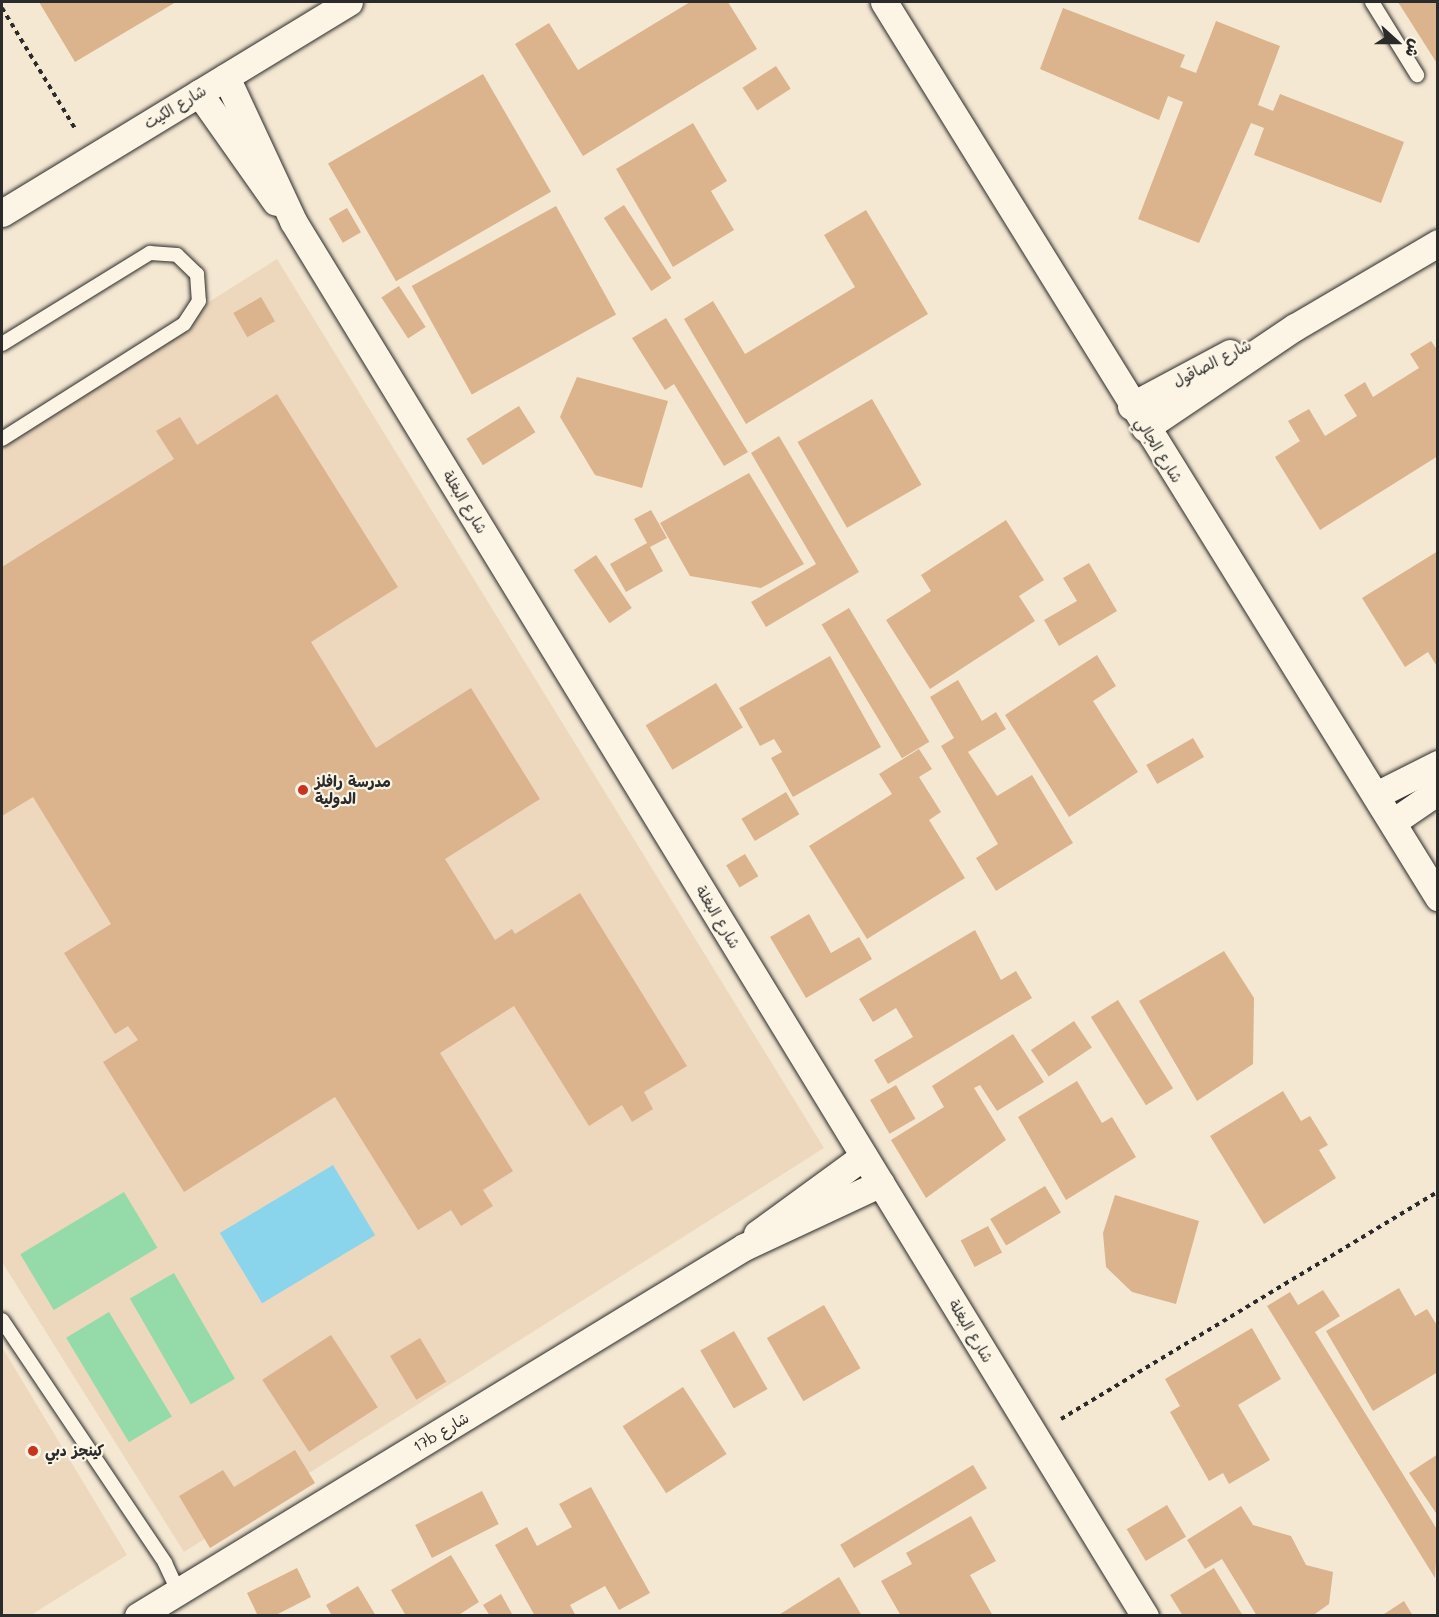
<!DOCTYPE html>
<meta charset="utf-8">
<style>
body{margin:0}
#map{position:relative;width:1439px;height:1617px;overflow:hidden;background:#f5e8d3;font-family:Mali,"Playpen Sans Arabic",sans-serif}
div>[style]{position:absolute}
.built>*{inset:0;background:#edd8be}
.green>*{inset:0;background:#94dba9;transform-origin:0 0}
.water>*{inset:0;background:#8bd5ec;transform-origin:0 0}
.building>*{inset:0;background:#dbb38c;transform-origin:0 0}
.path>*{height:4px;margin-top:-2px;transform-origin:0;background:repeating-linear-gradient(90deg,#2b2b2b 0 4.5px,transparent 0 9px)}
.roads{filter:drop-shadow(0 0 2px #2b2b2b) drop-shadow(0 0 2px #2b2b2b)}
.service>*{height:14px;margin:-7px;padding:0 7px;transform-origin:7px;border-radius:7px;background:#fcf5e5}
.minor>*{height:27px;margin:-13.5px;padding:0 13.5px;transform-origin:13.5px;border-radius:13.5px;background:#fcf5e5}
.dots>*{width:16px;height:16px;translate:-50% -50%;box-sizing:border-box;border:3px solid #fcf5e5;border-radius:50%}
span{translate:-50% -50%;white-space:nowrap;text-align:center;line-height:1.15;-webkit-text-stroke:4.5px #fcf5e5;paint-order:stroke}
.street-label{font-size:15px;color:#2b2b2b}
.poi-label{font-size:15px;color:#2b2b2b;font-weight:700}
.left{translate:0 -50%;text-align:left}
.frame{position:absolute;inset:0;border:3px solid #2b2b2b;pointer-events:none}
.north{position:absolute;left:1367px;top:12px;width:60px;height:60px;-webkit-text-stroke:4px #fcf5e5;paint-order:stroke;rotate:111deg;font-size:16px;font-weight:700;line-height:24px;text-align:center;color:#2b2b2b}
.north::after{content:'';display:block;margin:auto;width:21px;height:27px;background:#2b2b2b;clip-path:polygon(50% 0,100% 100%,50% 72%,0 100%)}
</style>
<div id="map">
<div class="built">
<div style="clip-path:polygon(277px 259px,824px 1148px,184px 1552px,2px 1262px,2px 432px)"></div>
<div style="clip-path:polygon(2px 1347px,127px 1555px,31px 1615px,2px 1615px)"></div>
</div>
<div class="green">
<div style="left:124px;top:1192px;width:65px;height:121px;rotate:59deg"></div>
<div style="left:174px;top:1273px;width:122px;height:51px;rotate:60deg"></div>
<div style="left:109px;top:1312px;width:122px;height:50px;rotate:59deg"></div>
</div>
<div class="water">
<div style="left:333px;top:1165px;width:82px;height:132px;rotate:59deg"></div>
</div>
<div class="building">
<div style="clip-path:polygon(39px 2px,176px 2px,75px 62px)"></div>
<div style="clip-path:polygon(690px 2px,728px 2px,757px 49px,583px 156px,515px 44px,549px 23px,578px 70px)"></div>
<div style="clip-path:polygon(1398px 2px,1438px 2px,1438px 65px)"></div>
<div style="clip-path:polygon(1063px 8px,1185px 55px,1180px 67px,1196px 73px,1216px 21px,1280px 46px,1258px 105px,1273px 111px,1280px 94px,1404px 142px,1381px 203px,1254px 155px,1264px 128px,1251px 123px,1199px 243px,1138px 219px,1183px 102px,1168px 96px,1159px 120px,1040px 69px)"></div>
<div style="left:776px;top:66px;width:27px;height:40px;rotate:57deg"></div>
<div style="left:483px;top:74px;width:136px;height:179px;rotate:60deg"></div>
<div style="clip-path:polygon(693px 123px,727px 181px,711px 191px,734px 230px,673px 267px,616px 169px)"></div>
<div style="left:624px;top:205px;width:87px;height:24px;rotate:57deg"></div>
<div style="left:556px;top:206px;width:124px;height:165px;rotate:61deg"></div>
<div style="left:347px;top:208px;width:28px;height:21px;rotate:60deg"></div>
<div style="clip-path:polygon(866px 210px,928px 314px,746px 424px,684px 319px,713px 301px,745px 354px,855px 287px,824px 235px)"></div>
<div style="left:399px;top:286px;width:49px;height:21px;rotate:57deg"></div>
<div style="left:261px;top:297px;width:28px;height:32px;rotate:60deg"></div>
<div style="clip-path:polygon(666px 318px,748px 452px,724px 466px,674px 384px,665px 390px,632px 338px)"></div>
<div style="clip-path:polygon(1431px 341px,1438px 351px,1438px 456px,1320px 530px,1275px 457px,1300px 441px,1288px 421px,1309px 409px,1325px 436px,1357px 416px,1344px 395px,1365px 382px,1373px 397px,1419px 368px,1410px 354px)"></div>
<div style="clip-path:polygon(577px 377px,668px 401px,642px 488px,595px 475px,560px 417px)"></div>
<div style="clip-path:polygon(277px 394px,398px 587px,311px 642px,376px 748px,471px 688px,540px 799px,445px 859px,495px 940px,512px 929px,515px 934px,580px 893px,687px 1066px,644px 1092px,653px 1109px,632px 1122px,622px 1105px,589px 1126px,514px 1006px,440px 1053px,513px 1171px,483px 1190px,493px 1206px,461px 1226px,451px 1210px,418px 1230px,335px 1097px,184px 1192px,103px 1062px,138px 1040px,128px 1026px,115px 1034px,64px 953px,111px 924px,33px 797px,2px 816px,2px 567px,174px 459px,156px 431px,180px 417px,197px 445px)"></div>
<div style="left:872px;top:399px;width:99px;height:86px;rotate:60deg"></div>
<div style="left:519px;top:406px;width:31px;height:62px;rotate:58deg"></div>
<div style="clip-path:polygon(779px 436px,859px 572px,766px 627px,751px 602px,816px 564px,751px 453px)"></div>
<div style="clip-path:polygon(749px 473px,804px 564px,761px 588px,690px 576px,660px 523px)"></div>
<div style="clip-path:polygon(651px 510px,667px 538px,650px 547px,663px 571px,626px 592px,610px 564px,647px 543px,634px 519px)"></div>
<div style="clip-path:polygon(1006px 520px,1044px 580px,1019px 596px,1035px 621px,930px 689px,886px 620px,931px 591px,921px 575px)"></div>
<div style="clip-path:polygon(1438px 551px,1438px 668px,1428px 652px,1405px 667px,1362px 598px)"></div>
<div style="left:596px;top:555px;width:64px;height:27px;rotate:56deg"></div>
<div style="clip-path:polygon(1089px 563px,1117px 611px,1059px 646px,1044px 620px,1077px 601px,1063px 578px)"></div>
<div style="left:849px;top:608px;width:156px;height:32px;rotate:59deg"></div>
<div style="clip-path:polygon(1097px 655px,1116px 686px,1093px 701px,1138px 772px,1069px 817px,1005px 715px)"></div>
<div style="clip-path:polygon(830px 656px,881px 747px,793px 797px,771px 758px,782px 752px,774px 739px,760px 746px,739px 708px)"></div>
<div style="clip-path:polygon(958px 680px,982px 721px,996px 712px,1006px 729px,968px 752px,997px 796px,1032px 775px,1073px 843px,996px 891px,976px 858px,998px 844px,941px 746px,954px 738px,930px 697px)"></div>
<div style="left:716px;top:683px;width:52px;height:82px;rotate:59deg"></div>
<div style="left:1193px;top:738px;width:22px;height:54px;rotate:60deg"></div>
<div style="clip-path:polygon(919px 749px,932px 769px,919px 777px,941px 812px,929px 820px,965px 878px,867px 939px,809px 846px,892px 794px,879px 774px)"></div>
<div style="left:786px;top:792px;width:26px;height:52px;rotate:59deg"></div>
<div style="left:745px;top:854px;width:26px;height:22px;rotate:59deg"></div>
<div style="clip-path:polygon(809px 914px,831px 953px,859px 937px,872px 959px,806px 998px,770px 937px)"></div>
<div style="clip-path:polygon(975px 930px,1001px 980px,1016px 971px,1032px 998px,888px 1084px,874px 1060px,913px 1037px,896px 1008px,873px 1022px,859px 999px)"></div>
<div style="clip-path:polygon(1224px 951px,1254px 998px,1253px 1064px,1197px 1101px,1139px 1001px)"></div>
<div style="left:1118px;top:1000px;width:104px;height:32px;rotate:58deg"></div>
<div style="left:1074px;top:1021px;width:32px;height:52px;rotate:56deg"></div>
<div style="clip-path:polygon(1013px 1034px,1044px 1082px,997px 1111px,980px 1085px,974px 1088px,1006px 1140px,926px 1198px,891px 1140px,944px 1107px,932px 1086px)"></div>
<div style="clip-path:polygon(1077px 1081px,1102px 1123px,1112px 1117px,1136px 1157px,1066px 1200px,1018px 1117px)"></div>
<div style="left:896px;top:1085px;width:39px;height:30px;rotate:60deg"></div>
<div style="clip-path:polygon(1283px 1091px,1301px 1121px,1310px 1116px,1328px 1145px,1319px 1150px,1336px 1178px,1264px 1224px,1210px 1136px)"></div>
<div style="left:1045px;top:1186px;width:31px;height:64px;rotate:59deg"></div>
<div style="clip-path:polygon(1115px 1195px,1199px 1221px,1176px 1304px,1132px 1292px,1106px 1267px,1103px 1233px)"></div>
<div style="left:988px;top:1226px;width:30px;height:31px;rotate:62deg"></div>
<div style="clip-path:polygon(1399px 1288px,1415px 1316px,1427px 1309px,1438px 1327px,1438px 1372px,1373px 1411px,1326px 1331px)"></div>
<div style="clip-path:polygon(1323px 1290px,1340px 1316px,1315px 1332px,1438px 1531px,1435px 1578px,1267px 1306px,1290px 1292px,1298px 1305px)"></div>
<div style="left:824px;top:1305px;width:73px;height:66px;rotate:60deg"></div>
<div style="clip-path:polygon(1252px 1328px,1281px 1379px,1238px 1405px,1270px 1460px,1229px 1484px,1223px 1473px,1209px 1481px,1170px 1412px,1180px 1406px,1165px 1379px)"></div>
<div style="left:734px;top:1331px;width:67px;height:39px;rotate:60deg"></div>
<div style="left:331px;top:1335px;width:86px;height:82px;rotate:57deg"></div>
<div style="left:420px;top:1338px;width:51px;height:35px;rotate:59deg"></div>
<div style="left:683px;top:1387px;width:80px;height:72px;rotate:57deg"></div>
<div style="clip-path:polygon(295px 1450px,315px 1483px,210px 1548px,179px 1496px,223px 1470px,234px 1487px)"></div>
<div style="clip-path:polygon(1438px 1454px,1438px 1516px,1409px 1473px)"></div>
<div style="left:973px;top:1465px;width:27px;height:155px;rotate:59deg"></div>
<div style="clip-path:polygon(591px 1487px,650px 1593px,619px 1610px,605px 1586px,570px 1605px,576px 1616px,535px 1616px,495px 1545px,527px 1527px,537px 1546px,572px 1527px,559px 1504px)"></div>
<div style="left:482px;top:1491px;width:37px;height:75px;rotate:63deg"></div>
<div style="left:1167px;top:1505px;width:37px;height:47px;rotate:59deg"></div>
<div style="clip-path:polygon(1241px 1506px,1253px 1525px,1291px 1536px,1306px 1565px,1333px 1572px,1329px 1604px,1312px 1616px,1257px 1616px,1222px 1559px,1205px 1569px,1187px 1540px)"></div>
<div style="clip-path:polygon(971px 1516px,996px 1561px,970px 1575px,993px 1616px,901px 1616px,881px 1581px,912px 1564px,906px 1553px)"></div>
<div style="clip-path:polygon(451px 1555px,479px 1602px,457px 1616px,406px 1616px,391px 1590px)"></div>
<div style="clip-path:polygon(297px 1568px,311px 1597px,274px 1616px,258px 1616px,247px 1593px)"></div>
<div style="clip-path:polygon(1214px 1568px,1243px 1616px,1183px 1616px,1170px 1595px)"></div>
<div style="clip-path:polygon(839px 1577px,862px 1616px,777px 1616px)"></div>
<div style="clip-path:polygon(358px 1586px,376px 1616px,332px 1616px,326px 1605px)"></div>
<div style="clip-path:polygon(501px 1594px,512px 1614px,490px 1616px,483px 1605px)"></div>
<div style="clip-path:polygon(1404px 1601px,1413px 1616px,1381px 1616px)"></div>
</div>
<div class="path">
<div style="left:2px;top:8px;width:143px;rotate:58.8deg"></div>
<div style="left:1061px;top:1419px;width:440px;rotate:-31.1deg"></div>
</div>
<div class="roads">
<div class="service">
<div style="left:1372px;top:2px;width:86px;rotate:58.3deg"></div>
<div style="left:2px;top:344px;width:174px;rotate:-31.6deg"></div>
<div style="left:150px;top:253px;width:27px;rotate:4deg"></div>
<div style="left:177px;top:255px;width:28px;rotate:44deg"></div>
<div style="left:197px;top:274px;width:27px;rotate:86deg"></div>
<div style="left:199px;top:301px;width:27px;rotate:123deg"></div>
<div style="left:184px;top:324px;width:215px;rotate:147.7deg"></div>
<div style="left:2px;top:1320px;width:293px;rotate:56.1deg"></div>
<div style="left:165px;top:1563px;width:33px;rotate:65deg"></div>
</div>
<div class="minor">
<div style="left:884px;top:2px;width:1053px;rotate:58.24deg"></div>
<div style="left:226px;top:77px;width:159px;rotate:65deg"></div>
<div style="left:293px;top:221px;width:1635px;rotate:58.59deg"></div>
<div style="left:199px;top:93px;width:133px;rotate:54.8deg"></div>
<div style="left:2px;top:213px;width:406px;rotate:-31.3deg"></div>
<div style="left:1131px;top:406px;width:112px;rotate:-28.2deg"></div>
<div style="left:1145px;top:428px;width:181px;rotate:-34deg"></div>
<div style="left:1295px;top:327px;width:166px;rotate:-30.4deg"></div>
<div style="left:1376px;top:795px;width:69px;rotate:-26.6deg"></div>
<div style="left:1393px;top:822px;width:55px;rotate:-34.6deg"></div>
<div style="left:757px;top:1234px;width:132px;rotate:-36.1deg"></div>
<div style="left:138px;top:1616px;width:710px;rotate:-31.34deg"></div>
<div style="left:744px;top:1247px;width:151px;rotate:-25deg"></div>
</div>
</div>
<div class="dots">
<div style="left:303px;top:790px;background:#c8321e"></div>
<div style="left:33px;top:1451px;background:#c8321e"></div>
</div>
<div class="street-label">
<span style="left:175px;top:107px;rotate:-31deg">شارع الكيت</span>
<span style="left:1212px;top:363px;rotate:-27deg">شارع الصاقول</span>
<span style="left:1159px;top:450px;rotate:58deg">شارع الجالي</span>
<span style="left:465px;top:502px;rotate:59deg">شارع البغلة</span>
<span style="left:718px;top:917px;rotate:59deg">شارع البغلة</span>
<span style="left:971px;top:1331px;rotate:59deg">شارع البغلة</span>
<span style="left:441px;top:1432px;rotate:-31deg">17b شارع</span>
</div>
<div class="poi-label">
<span class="left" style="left:315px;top:790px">مدرسة رافلز<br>الدولية</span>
<span class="left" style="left:45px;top:1451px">كينجز دبي</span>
</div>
<div class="frame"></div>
<div class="north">ش</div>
</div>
